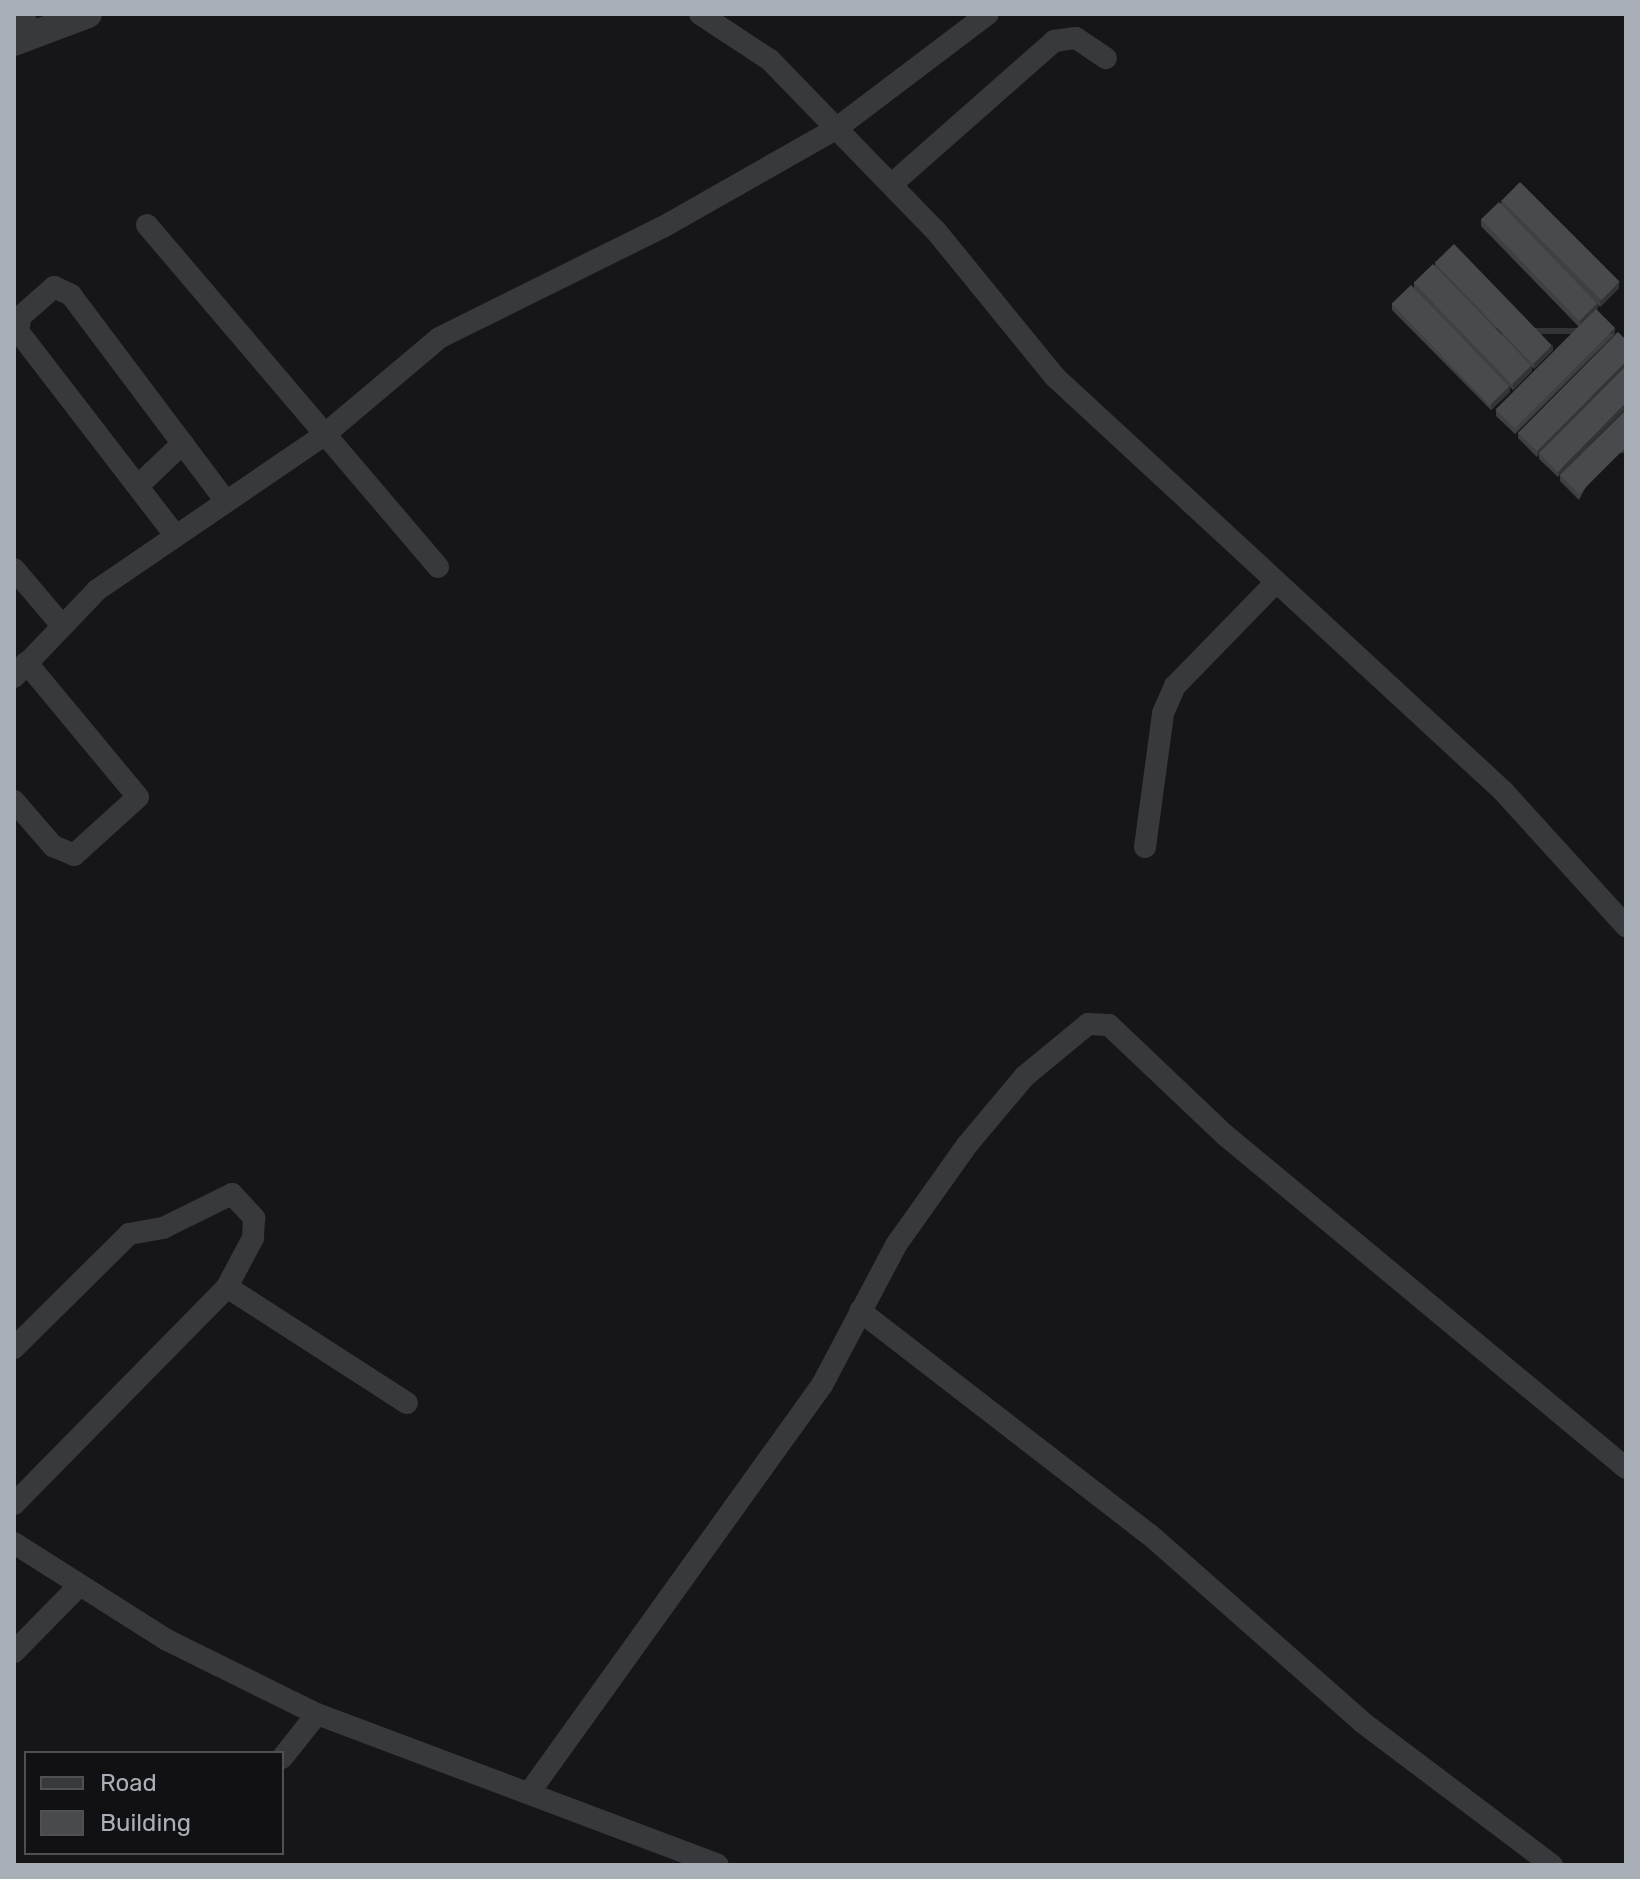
<!DOCTYPE html>
<style>
body{margin:0}
#map{position:relative;width:1640px;height:1879px;overflow:hidden;background:#161618;font-family:Rubik,sans-serif}
div>[style]{position:absolute}
.minor>*{height:22px;margin:-11px;padding:0 11px;transform-origin:11px;border-radius:11px;background:#37393c}
.tertiary>*{height:28px;margin:-14px;padding:0 14px;transform-origin:14px;border-radius:14px;background:#37393c}
.wall>*{inset:0;background:#3e4042}
.shaded-wall>*{inset:0;background:#323436;transform-origin:0 0}
.building>*{inset:0;background:#484a4d;transform-origin:0 0}
span{translate:-50% -50%;white-space:nowrap;text-align:center;line-height:1.15;-webkit-text-stroke:6px #111113;paint-order:stroke}
.frame{position:absolute;inset:0;border:16px solid #a9afb6;pointer-events:none}
.legend{position:absolute;left:24px;top:1751px;width:260px;height:104px;box-sizing:border-box;background:#111113;border:2px solid #4e5054;margin:0;padding:10px 14px;list-style:none;font-size:24px;color:#a9afb6}
.legend li{display:flex;align-items:center;gap:16px;height:40px}
.legend b{width:40px;border:2px solid #4e5054}
</style>
<div id="map">
<div class="minor">
<div style="left:23px;top:14px;width:22px;rotate:68deg"></div>
<div style="left:700px;top:14px;width:84px;rotate:33.3deg"></div>
<div style="left:770px;top:60px;width:238px;rotate:45.9deg"></div>
<div style="left:936px;top:231px;width:188px;rotate:50.8deg"></div>
<div style="left:1055px;top:377px;width:610px;rotate:42.74deg"></div>
<div style="left:1503px;top:791px;width:183px;rotate:47.7deg"></div>
<div style="left:892px;top:184px;width:216px;rotate:-41.4deg"></div>
<div style="left:1054px;top:41px;width:22px;rotate:-8deg"></div>
<div style="left:1076px;top:38px;width:36px;rotate:34deg"></div>
<div style="left:147px;top:225px;width:449px;rotate:49.6deg"></div>
<div style="left:140px;top:484px;width:59px;rotate:-43.6deg"></div>
<div style="left:175px;top:535px;width:257px;rotate:-127.6deg"></div>
<div style="left:18px;top:331px;width:15px;rotate:-79deg"></div>
<div style="left:21px;top:316px;width:44px;rotate:-41.3deg"></div>
<div style="left:54px;top:287px;width:19px;rotate:25deg"></div>
<div style="left:71px;top:295px;width:255px;rotate:53.1deg"></div>
<div style="left:14px;top:569px;width:71px;rotate:49.6deg"></div>
<div style="left:14px;top:677px;width:120px;rotate:-46.3deg"></div>
<div style="left:97px;top:590px;width:275px;rotate:-34.3deg"></div>
<div style="left:324px;top:435px;width:150px;rotate:-40.1deg"></div>
<div style="left:439px;top:338px;width:250px;rotate:-26.4deg"></div>
<div style="left:663px;top:227px;width:200px;rotate:-29.6deg"></div>
<div style="left:837px;top:128px;width:189px;rotate:-37.1deg"></div>
<div style="left:14px;top:801px;width:60px;rotate:49.1deg"></div>
<div style="left:53px;top:846px;width:23px;rotate:23deg"></div>
<div style="left:74px;top:855px;width:86px;rotate:-42.2deg"></div>
<div style="left:138px;top:797px;width:175px;rotate:-129.7deg"></div>
<div style="left:1145px;top:847px;width:135px;rotate:-82.3deg"></div>
<div style="left:1163px;top:713px;width:30px;rotate:-66deg"></div>
<div style="left:1175px;top:686px;width:145px;rotate:-45.8deg"></div>
<div style="left:860px;top:1311px;width:365px;rotate:37.7deg"></div>
<div style="left:1149px;top:1534px;width:284px;rotate:41.4deg"></div>
<div style="left:1362px;top:1722px;width:238px;rotate:37deg"></div>
<div style="left:14px;top:1348px;width:162px;rotate:-44.7deg"></div>
<div style="left:129px;top:1234px;width:35px;rotate:-10deg"></div>
<div style="left:163px;top:1228px;width:77px;rotate:-26.2deg"></div>
<div style="left:232px;top:1194px;width:33px;rotate:47deg"></div>
<div style="left:254px;top:1218px;width:20px;rotate:93deg"></div>
<div style="left:253px;top:1238px;width:55px;rotate:118deg"></div>
<div style="left:14px;top:1504px;width:304px;rotate:-45.5deg"></div>
<div style="left:227px;top:1287px;width:214px;rotate:32.8deg"></div>
<div style="left:14px;top:1543px;width:181px;rotate:32.4deg"></div>
<div style="left:167px;top:1640px;width:167px;rotate:26.3deg"></div>
<div style="left:317px;top:1714px;width:428px;rotate:20.6deg"></div>
<div style="left:14px;top:1652px;width:90px;rotate:-45.5deg"></div>
<div style="left:282px;top:1758px;width:56px;rotate:-51.5deg"></div>
<div style="left:529px;top:1793px;width:502px;rotate:-54.32deg"></div>
<div style="left:822px;top:1385px;width:158px;rotate:-62.1deg"></div>
<div style="left:896px;top:1245px;width:123px;rotate:-54.6deg"></div>
<div style="left:967px;top:1145px;width:90px;rotate:-50deg"></div>
<div style="left:1025px;top:1076px;width:82px;rotate:-39.5deg"></div>
<div style="left:1088px;top:1024px;width:21px;rotate:3deg"></div>
<div style="left:1109px;top:1025px;width:160px;rotate:43.5deg"></div>
<div style="left:1225px;top:1135px;width:521px;rotate:39.71deg"></div>
</div>
<div class="tertiary">
<div style="left:14px;top:42px;width:79px;rotate:-20.7deg"></div>
</div>
<div class="wall">
<div style="clip-path:polygon(1501px 200px,1619px 288px,1600px 307px,1598px 305px,1597px 310px,1615px 334px,1515px 434px,1496px 416px,1496px 410px,1579px 327px,1481px 226px,1481px 220px,1501px 204px)"></div>
<div style="clip-path:polygon(1435px 263px,1553px 350px,1534px 369px,1532px 367px,1532px 371px,1513px 390px,1510px 387px,1510px 392px,1491px 410px,1392px 310px,1392px 304px,1414px 288px,1414px 283px,1435px 267px)"></div>
<div style="clip-path:polygon(1618px 332px,1558px 477px,1539px 459px,1539px 454px,1537px 457px,1518px 438px,1518px 433px)"></div>
<div style="clip-path:polygon(1626px 410px,1579px 500px,1560px 481px,1560px 475px)"></div>
</div>
<div class="shaded-wall">
<div style="clip-path:polygon(1619px 282px,1619px 288px,1600px 307px,1600px 301px)"></div>
<div style="clip-path:polygon(1598px 303px,1598px 308px,1580px 327px,1580px 321px)"></div>
<div style="left:1615px;top:328px;width:6px;height:141px;rotate:90deg"></div>
<div style="clip-path:polygon(1553px 345px,1553px 350px,1534px 369px,1534px 363px)"></div>
<div style="clip-path:polygon(1626px 362px,1626px 367px,1537px 457px,1537px 451px)"></div>
<div style="clip-path:polygon(1532px 365px,1532px 371px,1513px 390px,1513px 384px)"></div>
<div style="clip-path:polygon(1510px 386px,1510px 392px,1491px 410px,1491px 404px)"></div>
<div style="clip-path:polygon(1626px 403px,1626px 409px,1558px 477px,1558px 472px)"></div>
<div style="left:1626px;top:447px;width:6px;height:66px;rotate:90deg"></div>
</div>
<div class="building">
<div style="left:1520px;top:182px;width:141px;height:26px;rotate:45deg"></div>
<div style="left:1499px;top:202px;width:141px;height:25px;rotate:46deg"></div>
<div style="left:1454px;top:244px;width:141px;height:27px;rotate:46deg"></div>
<div style="left:1433px;top:264px;width:141px;height:27px;rotate:46deg"></div>
<div style="left:1411px;top:285px;width:141px;height:27px;rotate:46deg"></div>
<div style="left:1596px;top:309px;width:27px;height:142px;rotate:45deg"></div>
<div style="clip-path:polygon(1618px 332px,1626px 340px,1626px 362px,1537px 451px,1518px 433px)"></div>
<div style="clip-path:polygon(1626px 366px,1626px 403px,1558px 472px,1539px 453px)"></div>
<div style="clip-path:polygon(1626px 410px,1626px 447px,1579px 494px,1560px 475px)"></div>
</div>
<div class="frame"></div>
<ul class="legend">
<li><b style="height:10px;background:#37393c"></b>Road</li>
<li><b style="height:22px;background:#484a4d"></b>Building</li>
</ul>
</div>
